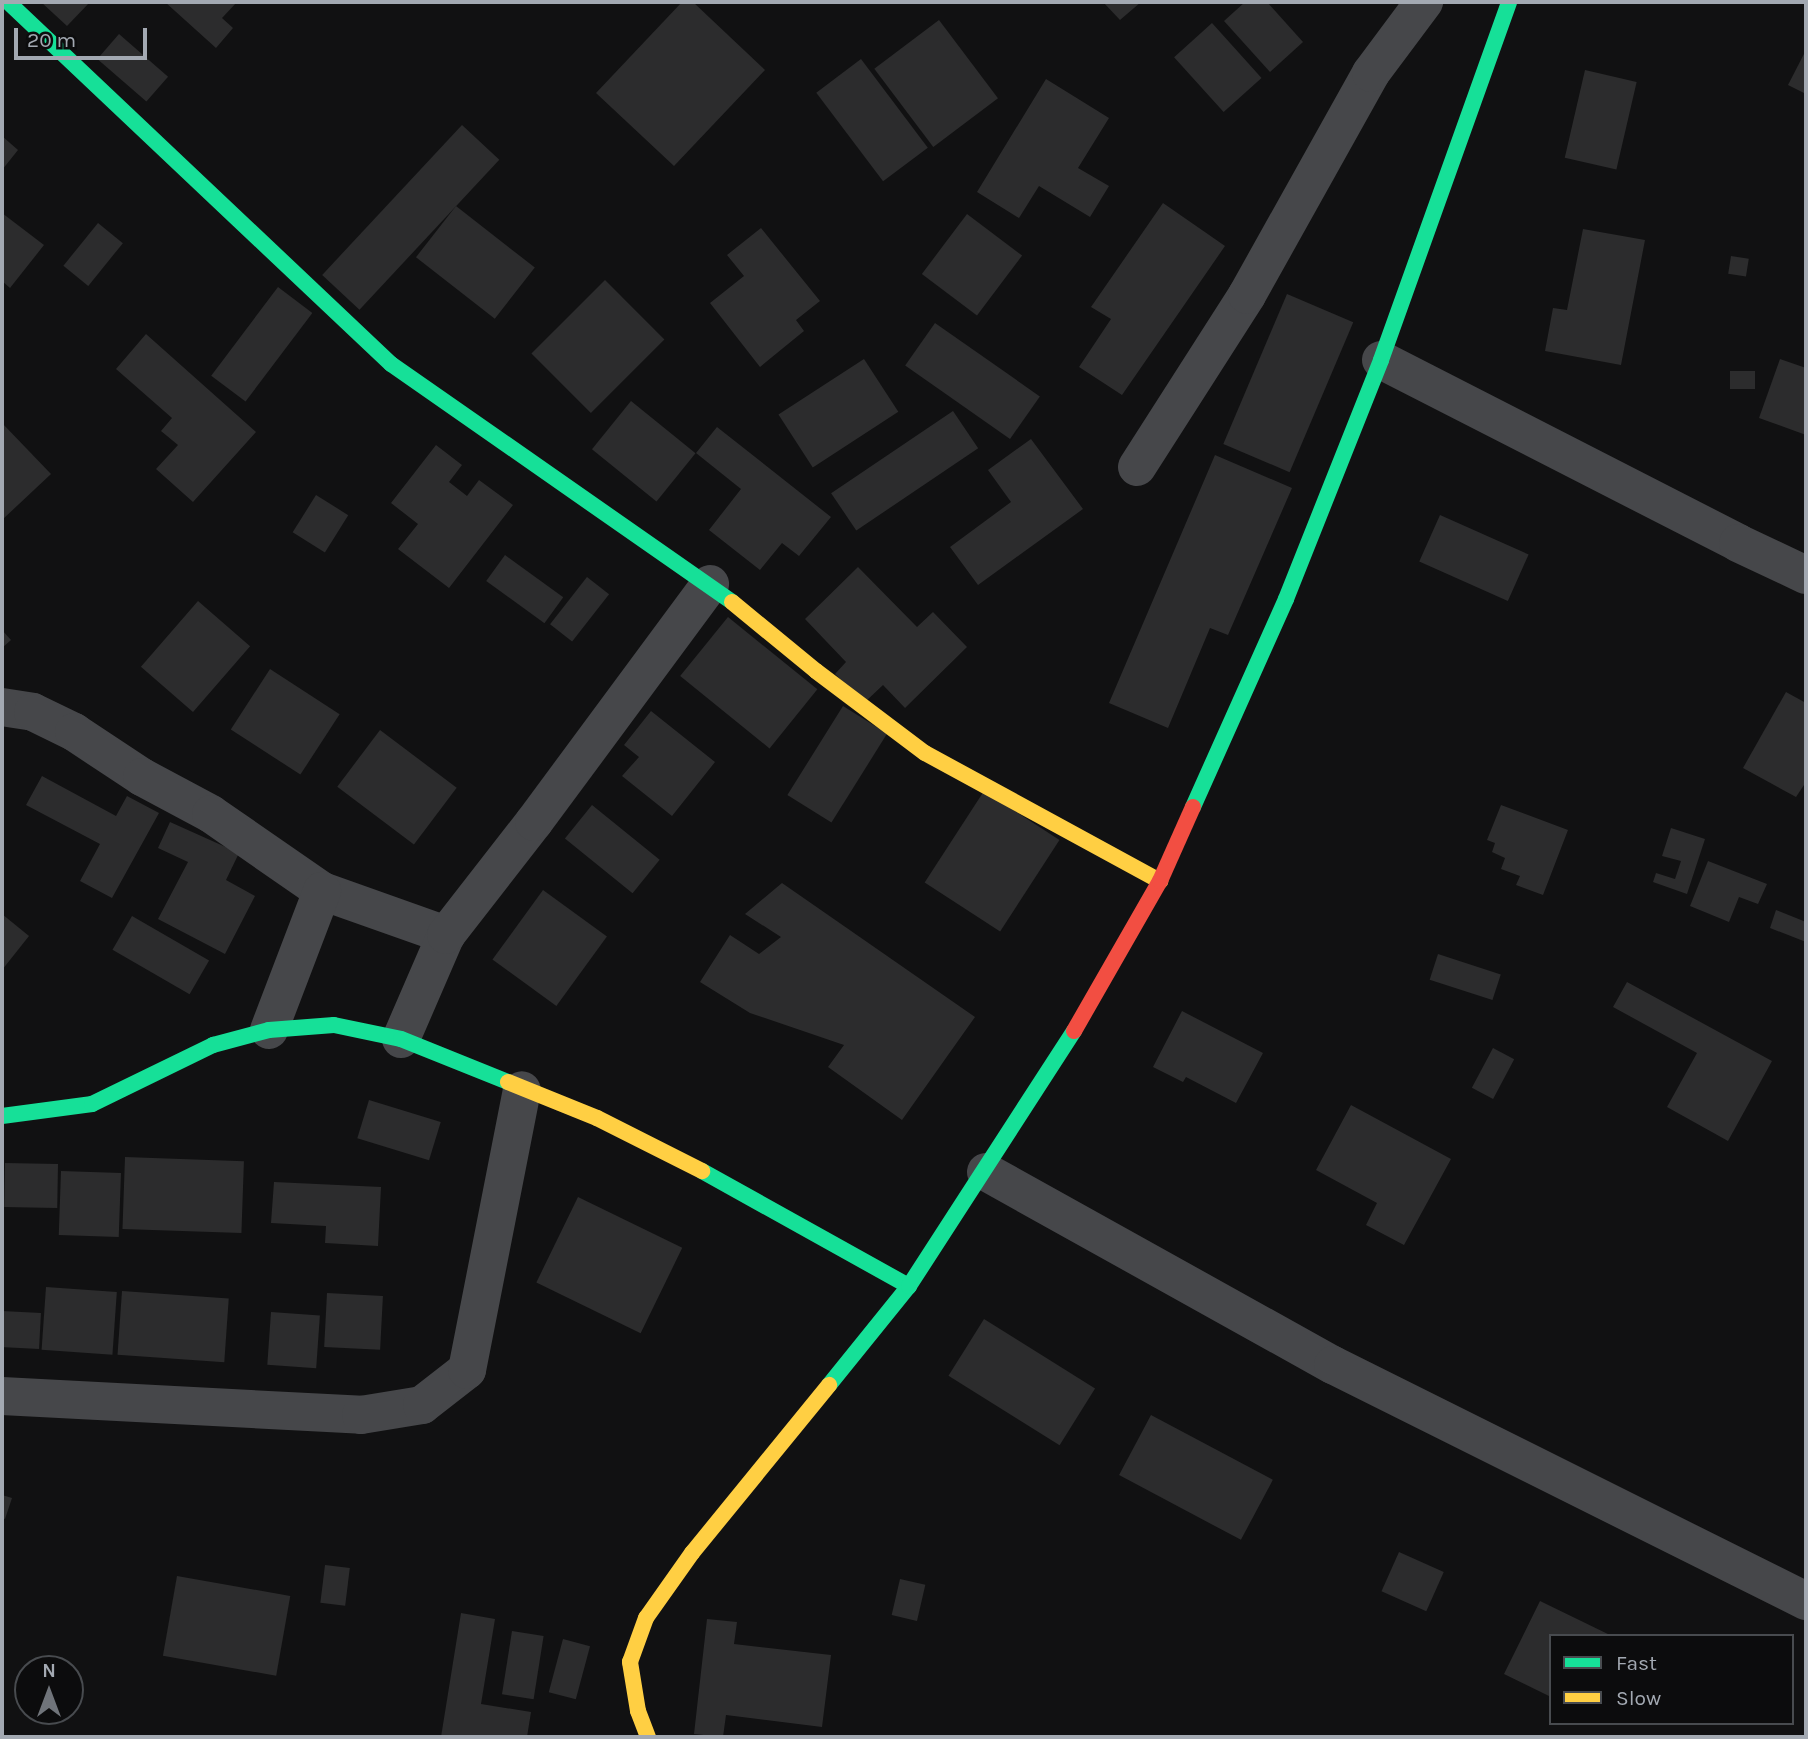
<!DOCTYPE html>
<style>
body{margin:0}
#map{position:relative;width:1808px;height:1739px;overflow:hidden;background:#111112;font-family:Karla,sans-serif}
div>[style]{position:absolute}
.building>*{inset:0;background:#2c2c2d;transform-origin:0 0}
.street>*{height:38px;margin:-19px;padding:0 19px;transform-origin:19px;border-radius:19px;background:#46474a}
.fast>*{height:16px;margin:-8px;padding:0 8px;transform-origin:8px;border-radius:8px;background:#16e098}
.slow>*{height:16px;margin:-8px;padding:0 8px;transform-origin:8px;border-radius:8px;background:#ffcf43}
.jam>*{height:16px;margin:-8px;padding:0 8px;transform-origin:8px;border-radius:8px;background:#f24e42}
span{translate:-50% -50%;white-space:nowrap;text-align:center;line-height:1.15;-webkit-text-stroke:6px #0c0c0d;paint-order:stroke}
.frame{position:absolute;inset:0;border:4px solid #a3a9b2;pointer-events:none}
.legend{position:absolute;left:1549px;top:1634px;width:245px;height:91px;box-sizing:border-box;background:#0c0c0d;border:2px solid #484b4f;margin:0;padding:9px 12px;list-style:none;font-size:21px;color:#a3a9b2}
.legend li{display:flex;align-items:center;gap:14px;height:35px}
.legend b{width:35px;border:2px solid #484b4f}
.north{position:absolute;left:14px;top:1655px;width:70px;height:70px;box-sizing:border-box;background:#0c0c0d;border:2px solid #484b4f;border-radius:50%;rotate:0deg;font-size:19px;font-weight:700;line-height:28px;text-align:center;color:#a3a9b2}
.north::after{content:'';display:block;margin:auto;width:24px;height:32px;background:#70747a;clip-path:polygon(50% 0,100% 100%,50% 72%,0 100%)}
.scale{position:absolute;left:14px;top:28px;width:133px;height:32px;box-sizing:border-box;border:4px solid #a3a9b2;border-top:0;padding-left:9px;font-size:21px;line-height:24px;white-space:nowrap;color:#a3a9b2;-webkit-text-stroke:5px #0c0c0d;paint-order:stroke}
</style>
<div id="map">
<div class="building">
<div style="clip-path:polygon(41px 2px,90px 2px,67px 26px)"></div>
<div style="clip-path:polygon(165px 2px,237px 2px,222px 18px,233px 28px,216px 48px)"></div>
<div style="clip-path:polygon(682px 2px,693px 2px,765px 70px,674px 166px,596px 93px)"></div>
<div style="clip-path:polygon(1103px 2px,1141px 2px,1120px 20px)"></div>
<div style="clip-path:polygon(1245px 2px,1267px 2px,1303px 42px,1270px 72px,1224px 21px)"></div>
<div style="left:939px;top:20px;width:98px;height:81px;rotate:53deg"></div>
<div style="left:1212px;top:23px;width:74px;height:51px;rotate:48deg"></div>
<div style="left:119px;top:34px;width:65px;height:33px;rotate:41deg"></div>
<div style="clip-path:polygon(1806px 50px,1806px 94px,1788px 85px)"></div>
<div style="left:861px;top:59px;width:111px;height:56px;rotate:53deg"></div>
<div style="left:1585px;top:70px;width:53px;height:90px;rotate:13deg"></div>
<div style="clip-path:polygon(1046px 79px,1109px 118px,1078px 168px,1109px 186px,1090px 217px,1039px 186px,1019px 218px,977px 192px)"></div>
<div style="left:462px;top:125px;width:51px;height:205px;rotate:43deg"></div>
<div style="clip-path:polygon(2px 136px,18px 150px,2px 170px)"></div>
<div style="clip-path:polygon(1163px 203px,1225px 246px,1122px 395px,1079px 367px,1111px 319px,1091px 307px)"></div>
<div style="left:456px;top:206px;width:100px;height:65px;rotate:38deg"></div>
<div style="clip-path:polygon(2px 213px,44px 245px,10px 288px,2px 281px)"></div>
<div style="left:967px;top:214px;width:69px;height:75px;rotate:37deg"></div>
<div style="left:98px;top:223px;width:32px;height:55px;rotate:39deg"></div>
<div style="clip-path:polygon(761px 228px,820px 301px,796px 320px,804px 331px,760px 367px,710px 303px,744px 276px,727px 255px)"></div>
<div style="clip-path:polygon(1583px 229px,1645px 240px,1621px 365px,1545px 351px,1553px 308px,1567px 310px)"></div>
<div style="left:1731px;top:256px;width:18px;height:18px;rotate:9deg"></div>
<div style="left:605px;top:280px;width:84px;height:104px;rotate:45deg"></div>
<div style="left:278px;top:287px;width:43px;height:111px;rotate:37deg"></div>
<div style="left:1287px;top:294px;width:72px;height:163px;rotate:23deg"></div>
<div style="left:935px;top:323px;width:128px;height:52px;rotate:35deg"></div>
<div style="clip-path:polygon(146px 334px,256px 432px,193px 502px,156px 469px,178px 445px,161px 431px,172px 418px,116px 369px)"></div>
<div style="left:864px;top:359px;width:63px;height:102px;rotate:57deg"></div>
<div style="clip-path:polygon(1780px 359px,1806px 368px,1806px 435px,1759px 418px)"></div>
<div style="left:1730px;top:371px;width:25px;height:18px"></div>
<div style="left:631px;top:401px;width:83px;height:62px;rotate:39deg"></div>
<div style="left:953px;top:411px;width:45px;height:147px;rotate:56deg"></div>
<div style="clip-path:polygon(2px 423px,51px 474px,2px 520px)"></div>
<div style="clip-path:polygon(717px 427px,831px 517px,799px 556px,782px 543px,760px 570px,709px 530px,741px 489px,696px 453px)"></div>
<div style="clip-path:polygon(1031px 439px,1083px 509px,978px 585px,950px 547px,1011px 502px,988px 470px)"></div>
<div style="clip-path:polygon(436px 445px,462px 465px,449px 482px,467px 496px,479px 480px,513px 505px,449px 588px,398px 549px,418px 524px,391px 503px)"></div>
<div style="clip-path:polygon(1215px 455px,1292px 488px,1228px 635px,1210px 628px,1168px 728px,1109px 703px)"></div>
<div style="left:316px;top:495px;width:38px;height:44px;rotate:32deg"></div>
<div style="left:1440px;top:515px;width:97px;height:51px;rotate:24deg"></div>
<div style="left:505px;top:555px;width:72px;height:32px;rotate:36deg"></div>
<div style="clip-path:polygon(858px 567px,917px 627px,933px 612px,967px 647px,905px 708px,883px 685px,864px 703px,835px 674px,846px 662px,805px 619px)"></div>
<div style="left:587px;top:577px;width:28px;height:60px;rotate:38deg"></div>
<div style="left:198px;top:601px;width:69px;height:87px;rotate:41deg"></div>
<div style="left:728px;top:617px;width:115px;height:76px;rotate:39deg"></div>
<div style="clip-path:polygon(2px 630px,11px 640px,2px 648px)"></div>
<div style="left:270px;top:669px;width:83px;height:72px;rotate:33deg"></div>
<div style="clip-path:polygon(1786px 692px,1806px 703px,1806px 782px,1796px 797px,1743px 768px)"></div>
<div style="left:843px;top:706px;width:52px;height:105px;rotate:32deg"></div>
<div style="clip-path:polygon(651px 711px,715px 762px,672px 816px,622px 776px,639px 757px,624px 745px)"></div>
<div style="left:380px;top:730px;width:96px;height:71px;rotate:37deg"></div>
<div style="clip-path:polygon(42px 776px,116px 816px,127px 796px,159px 813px,112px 898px,80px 881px,100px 844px,26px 805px)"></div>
<div style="left:984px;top:791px;width:90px;height:109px;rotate:33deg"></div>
<div style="left:592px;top:805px;width:87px;height:43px;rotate:39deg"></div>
<div style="clip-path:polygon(1501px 805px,1568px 830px,1543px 895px,1516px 885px,1520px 876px,1501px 869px,1505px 858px,1492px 852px,1495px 843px,1487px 840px)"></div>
<div style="clip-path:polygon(170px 822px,239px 853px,226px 880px,255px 896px,225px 954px,158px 919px,188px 862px,158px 848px)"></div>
<div style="clip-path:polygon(1671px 828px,1705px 839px,1687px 894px,1653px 882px,1656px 873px,1675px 879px,1681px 861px,1662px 856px)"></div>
<div style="clip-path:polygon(1708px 861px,1767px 884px,1758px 904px,1739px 897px,1729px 922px,1690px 906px)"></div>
<div style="clip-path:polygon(782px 883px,975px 1017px,902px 1120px,828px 1067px,844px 1045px,750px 1013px,700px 982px,730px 935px,759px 954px,781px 937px,745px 914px)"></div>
<div style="left:543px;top:890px;width:79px;height:86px;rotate:36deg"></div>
<div style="clip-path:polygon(1776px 910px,1806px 922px,1806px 942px,1770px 928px)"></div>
<div style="clip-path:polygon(2px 914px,29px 936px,2px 970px)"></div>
<div style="left:132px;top:916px;width:89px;height:39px;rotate:30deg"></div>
<div style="left:1438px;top:954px;width:66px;height:27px;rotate:18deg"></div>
<div style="clip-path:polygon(1627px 982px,1772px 1061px,1728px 1141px,1667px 1107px,1697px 1053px,1613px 1007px)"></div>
<div style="clip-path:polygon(1182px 1011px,1263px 1053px,1236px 1103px,1186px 1077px,1183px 1082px,1153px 1067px)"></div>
<div style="left:1493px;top:1048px;width:24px;height:45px;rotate:28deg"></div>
<div style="left:369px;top:1100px;width:75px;height:40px;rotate:17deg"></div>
<div style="clip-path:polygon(1351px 1105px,1451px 1159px,1404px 1245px,1366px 1225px,1377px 1203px,1316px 1170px)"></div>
<div style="left:125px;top:1157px;width:119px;height:72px;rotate:2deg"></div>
<div style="left:5px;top:1163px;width:53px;height:44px;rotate:1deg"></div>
<div style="left:61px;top:1171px;width:60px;height:64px;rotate:2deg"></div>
<div style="clip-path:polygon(274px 1182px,381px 1187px,378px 1246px,325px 1243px,326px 1226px,271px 1223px)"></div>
<div style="left:578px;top:1197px;width:116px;height:95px;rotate:26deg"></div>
<div style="left:46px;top:1287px;width:71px;height:63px;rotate:4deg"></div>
<div style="left:122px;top:1291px;width:107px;height:64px;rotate:4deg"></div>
<div style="left:327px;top:1293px;width:56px;height:54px;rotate:3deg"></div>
<div style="left:2px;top:1311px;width:39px;height:36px;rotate:3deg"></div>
<div style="left:271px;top:1312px;width:49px;height:53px;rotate:4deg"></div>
<div style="left:984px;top:1319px;width:131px;height:67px;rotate:32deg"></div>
<div style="left:1151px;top:1415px;width:138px;height:68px;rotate:28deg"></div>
<div style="clip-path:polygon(2px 1495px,12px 1498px,5px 1519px,2px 1518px)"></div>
<div style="left:1399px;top:1552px;width:49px;height:43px;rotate:24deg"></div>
<div style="left:325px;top:1565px;width:25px;height:38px;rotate:7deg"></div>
<div style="left:177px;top:1576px;width:115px;height:81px;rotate:10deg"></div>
<div style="left:900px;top:1579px;width:26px;height:37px;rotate:13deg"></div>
<div style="clip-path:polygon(1540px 1601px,1612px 1636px,1551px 1636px,1551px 1697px,1504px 1674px)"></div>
<div style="clip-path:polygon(461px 1613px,495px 1619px,481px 1704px,531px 1712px,527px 1737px,441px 1737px)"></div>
<div style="clip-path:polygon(707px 1619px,737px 1622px,734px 1644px,831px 1655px,822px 1727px,726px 1715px,723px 1737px,694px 1734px)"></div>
<div style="left:512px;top:1631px;width:32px;height:64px;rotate:9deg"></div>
<div style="left:563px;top:1639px;width:28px;height:55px;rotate:15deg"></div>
</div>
<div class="street">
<div style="left:1381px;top:360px;width:401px;rotate:27.1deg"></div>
<div style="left:1738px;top:543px;width:75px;rotate:25.2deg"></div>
<div style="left:1137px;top:467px;width:204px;rotate:-57.4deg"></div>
<div style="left:1247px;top:295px;width:254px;rotate:-60.8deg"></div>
<div style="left:1371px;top:73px;width:89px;rotate:-53.3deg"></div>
<div style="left:2px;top:707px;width:31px;rotate:9deg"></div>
<div style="left:33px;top:712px;width:46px;rotate:26deg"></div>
<div style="left:74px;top:732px;width:82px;rotate:33.5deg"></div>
<div style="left:142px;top:777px;width:78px;rotate:28.2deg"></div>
<div style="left:211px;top:814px;width:135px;rotate:34.7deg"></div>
<div style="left:322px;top:891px;width:132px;rotate:19.5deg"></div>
<div style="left:269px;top:1030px;width:149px;rotate:-69.1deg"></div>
<div style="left:401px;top:1039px;width:113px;rotate:-66.6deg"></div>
<div style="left:446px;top:935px;width:143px;rotate:-52.1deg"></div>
<div style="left:534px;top:822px;width:296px;rotate:-53.5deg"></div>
<div style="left:986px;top:1172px;width:397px;rotate:29.1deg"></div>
<div style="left:1333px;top:1365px;width:529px;rotate:26.52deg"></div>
<div style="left:2px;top:1396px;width:360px;rotate:3deg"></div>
<div style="left:361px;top:1415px;width:62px;rotate:-9.3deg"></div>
<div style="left:422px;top:1405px;width:57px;rotate:-37.9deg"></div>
<div style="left:467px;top:1370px;width:285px;rotate:-78.9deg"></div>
</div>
<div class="fast">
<div style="left:8px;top:2px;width:527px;rotate:43.39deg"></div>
<div style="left:391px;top:364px;width:416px;rotate:34.9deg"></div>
<div style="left:1193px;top:807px;width:228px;rotate:-65.9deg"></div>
<div style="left:1286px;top:599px;width:257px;rotate:-68.3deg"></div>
<div style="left:1381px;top:360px;width:380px;rotate:-70.3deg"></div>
<div style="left:2px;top:1116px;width:91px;rotate:-7.6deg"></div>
<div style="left:92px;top:1104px;width:135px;rotate:-26deg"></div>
<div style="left:213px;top:1045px;width:58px;rotate:-15deg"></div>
<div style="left:269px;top:1030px;width:65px;rotate:-4.4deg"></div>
<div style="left:334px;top:1025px;width:68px;rotate:11.8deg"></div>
<div style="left:401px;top:1039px;width:115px;rotate:21.9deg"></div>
<div style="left:702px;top:1171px;width:237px;rotate:29.1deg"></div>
<div style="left:829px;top:1385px;width:127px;rotate:-51.1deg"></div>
<div style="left:909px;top:1286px;width:304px;rotate:-57.1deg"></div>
</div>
<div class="slow">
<div style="left:732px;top:602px;width:109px;rotate:39.4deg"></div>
<div style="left:816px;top:671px;width:136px;rotate:37deg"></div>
<div style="left:925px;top:753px;width:268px;rotate:28.6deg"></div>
<div style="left:508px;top:1082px;width:96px;rotate:22deg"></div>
<div style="left:597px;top:1118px;width:118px;rotate:26.8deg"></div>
<div style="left:648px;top:1737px;width:28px;rotate:-111deg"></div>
<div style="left:638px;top:1711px;width:50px;rotate:-99.3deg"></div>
<div style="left:630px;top:1662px;width:47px;rotate:-70deg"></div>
<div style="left:646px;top:1618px;width:80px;rotate:-54.7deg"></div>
<div style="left:692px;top:1553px;width:217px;rotate:-50.8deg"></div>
</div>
<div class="jam">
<div style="left:1074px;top:1031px;width:173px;rotate:-60.2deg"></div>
<div style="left:1160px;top:881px;width:81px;rotate:-66deg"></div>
</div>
<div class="frame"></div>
<ul class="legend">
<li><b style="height:9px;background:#16e098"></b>Fast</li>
<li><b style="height:9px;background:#ffcf43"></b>Slow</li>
</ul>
<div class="north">N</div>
<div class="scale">20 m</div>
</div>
